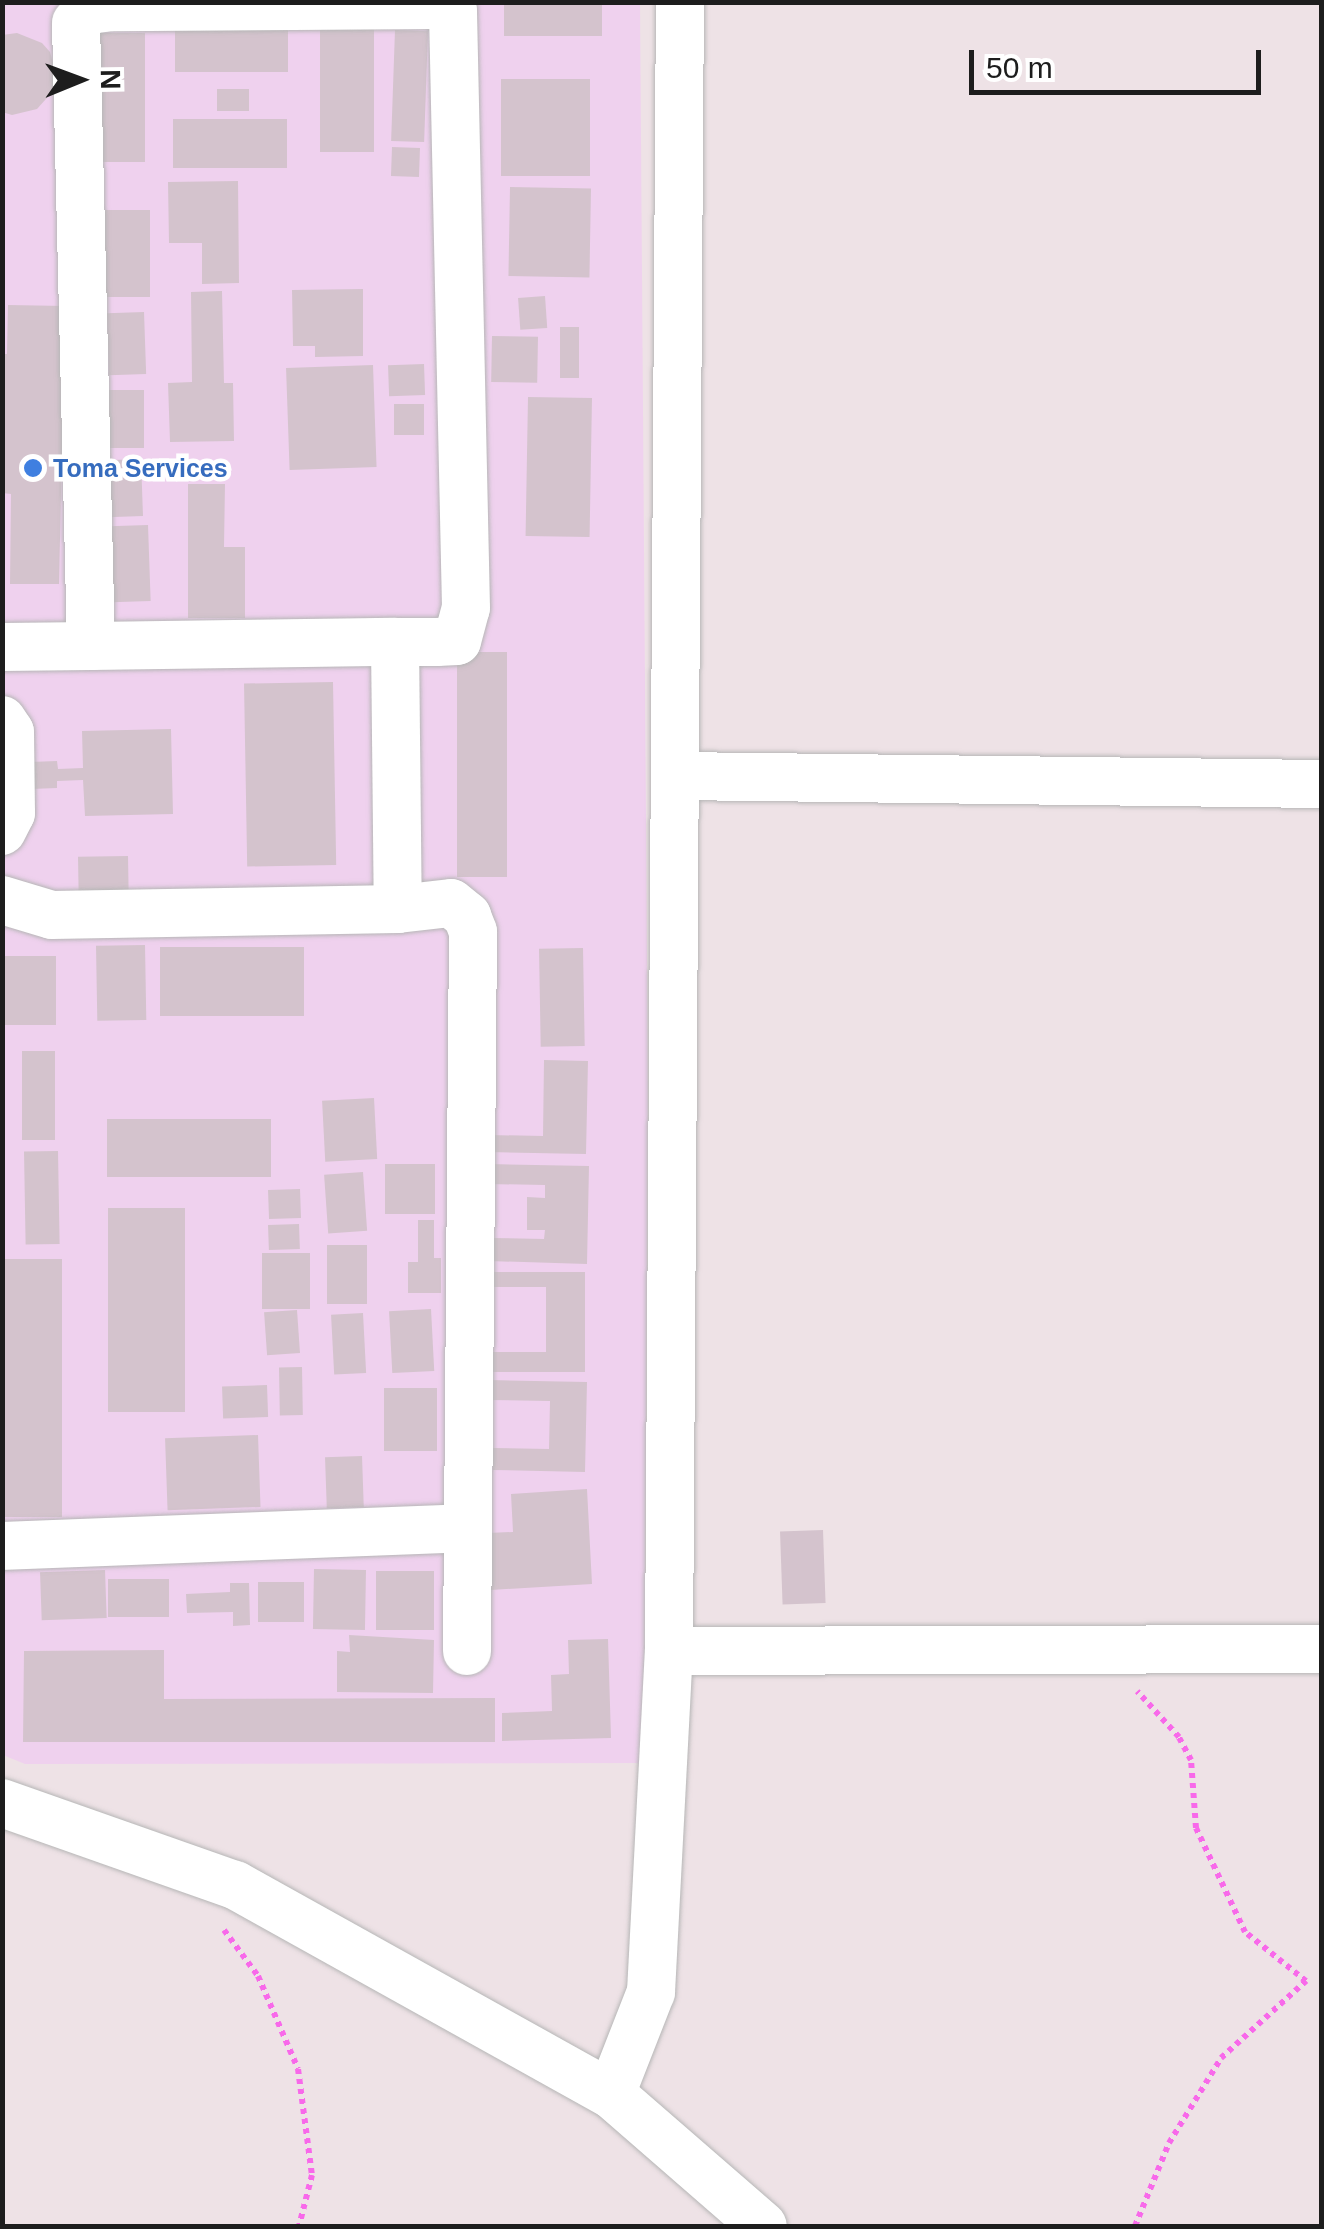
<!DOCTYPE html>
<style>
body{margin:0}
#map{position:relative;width:1324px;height:2229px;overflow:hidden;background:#eee2e6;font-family:Helvetica,sans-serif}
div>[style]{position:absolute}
.commercial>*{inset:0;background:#efd1ee}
.building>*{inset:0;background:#d4c3cd;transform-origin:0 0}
.path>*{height:6px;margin-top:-3px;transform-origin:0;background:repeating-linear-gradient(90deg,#f869ea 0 5px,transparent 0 10px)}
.roads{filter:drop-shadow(0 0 2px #b6b6b6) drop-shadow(0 0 2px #b6b6b6)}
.minor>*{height:48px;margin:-24px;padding:0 24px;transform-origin:24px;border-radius:24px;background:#fff}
.dots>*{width:28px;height:28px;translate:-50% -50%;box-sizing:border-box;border:5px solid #fff;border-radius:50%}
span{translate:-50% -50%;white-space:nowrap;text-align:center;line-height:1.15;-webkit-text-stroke:9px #fff;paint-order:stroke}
.shop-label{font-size:25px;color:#366cbe;font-weight:700}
.left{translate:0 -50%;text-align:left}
.frame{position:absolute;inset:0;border:5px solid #1d1d1d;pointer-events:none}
.north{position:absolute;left:30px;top:30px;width:100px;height:100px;-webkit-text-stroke:8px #fff;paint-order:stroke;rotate:89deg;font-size:28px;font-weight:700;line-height:40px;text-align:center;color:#1d1d1d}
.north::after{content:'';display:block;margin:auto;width:35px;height:45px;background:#1d1d1d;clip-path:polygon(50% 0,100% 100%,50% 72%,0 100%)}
.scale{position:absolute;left:969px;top:50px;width:292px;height:45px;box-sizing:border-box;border:5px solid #1d1d1d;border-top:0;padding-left:12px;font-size:30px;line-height:35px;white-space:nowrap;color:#1d1d1d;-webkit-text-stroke:8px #fff;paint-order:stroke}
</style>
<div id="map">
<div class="commercial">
<div style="clip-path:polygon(2px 3px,640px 3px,648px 1093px,644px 1763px,25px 1764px,3px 1755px)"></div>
</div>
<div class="building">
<div style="left:504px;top:2px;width:98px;height:34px"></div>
<div style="left:288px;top:24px;width:48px;height:113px;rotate:90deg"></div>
<div style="left:320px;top:29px;width:54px;height:123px"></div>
<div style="left:395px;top:30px;width:33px;height:111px;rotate:2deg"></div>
<div style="clip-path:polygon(17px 33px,42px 43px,50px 52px,57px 77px,54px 90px,37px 109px,12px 115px,2px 112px,2px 35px)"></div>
<div style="left:98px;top:33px;width:47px;height:129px"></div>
<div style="left:590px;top:79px;width:97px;height:89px;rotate:90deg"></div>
<div style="left:217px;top:89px;width:32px;height:22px"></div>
<div style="left:173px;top:119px;width:114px;height:49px"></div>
<div style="left:392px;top:147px;width:28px;height:29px;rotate:2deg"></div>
<div style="clip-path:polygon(238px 181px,239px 283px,202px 284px,202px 243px,169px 243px,168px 182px)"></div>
<div style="left:510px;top:187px;width:81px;height:89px;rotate:1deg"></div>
<div style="left:102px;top:210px;width:48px;height:87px"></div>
<div style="clip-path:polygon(363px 289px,363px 356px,315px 357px,315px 346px,293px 346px,292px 290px)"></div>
<div style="clip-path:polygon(222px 291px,224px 383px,233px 383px,234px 441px,170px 442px,168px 383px,192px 382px,191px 292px)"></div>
<div style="left:545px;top:296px;width:32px;height:27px;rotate:86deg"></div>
<div style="clip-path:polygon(8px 305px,65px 306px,59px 584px,10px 584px,11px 494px,2px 493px,2px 354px,7px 354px)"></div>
<div style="left:144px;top:312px;width:62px;height:37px;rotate:88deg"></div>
<div style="left:579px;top:327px;width:51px;height:19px;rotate:90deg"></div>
<div style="left:492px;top:336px;width:46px;height:46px;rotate:1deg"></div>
<div style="left:424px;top:364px;width:31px;height:36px;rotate:88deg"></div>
<div style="left:373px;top:365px;width:102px;height:87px;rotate:88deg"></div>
<div style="left:106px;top:390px;width:38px;height:58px"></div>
<div style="left:528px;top:397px;width:64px;height:139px;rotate:1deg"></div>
<div style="left:394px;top:404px;width:30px;height:31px"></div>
<div style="left:141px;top:459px;width:57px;height:36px;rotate:88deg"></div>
<div style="clip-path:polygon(188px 484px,225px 484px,224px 547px,245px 547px,245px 618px,188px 618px)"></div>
<div style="left:148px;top:525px;width:76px;height:39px;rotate:88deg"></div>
<div style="left:457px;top:652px;width:50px;height:225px"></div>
<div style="left:333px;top:682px;width:183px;height:89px;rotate:89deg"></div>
<div style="clip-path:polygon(171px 729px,173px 814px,85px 816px,83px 780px,57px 781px,57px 788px,31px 789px,30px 762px,57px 761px,58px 769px,83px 768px,82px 731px)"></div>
<div style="left:128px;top:856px;width:42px;height:50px;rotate:89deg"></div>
<div style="left:145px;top:945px;width:75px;height:49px;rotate:89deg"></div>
<div style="left:160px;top:947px;width:144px;height:69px"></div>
<div style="left:583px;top:948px;width:98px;height:44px;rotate:89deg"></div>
<div style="left:56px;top:956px;width:69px;height:53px;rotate:90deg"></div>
<div style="left:22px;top:1051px;width:33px;height:89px"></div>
<div style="clip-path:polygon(544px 1060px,588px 1061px,586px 1154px,488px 1152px,489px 1135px,543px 1136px)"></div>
<div style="left:374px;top:1098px;width:61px;height:52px;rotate:87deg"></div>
<div style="left:271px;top:1119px;width:58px;height:164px;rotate:90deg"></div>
<div style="left:58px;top:1151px;width:93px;height:34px;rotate:89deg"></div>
<div style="left:385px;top:1164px;width:50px;height:50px"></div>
<div style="clip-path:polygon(489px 1164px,589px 1166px,587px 1264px,489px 1261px,490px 1238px,544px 1239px,545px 1230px,527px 1230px,527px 1197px,545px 1198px,545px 1185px,489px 1184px)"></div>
<div style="left:363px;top:1172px;width:59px;height:39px;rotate:86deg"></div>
<div style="left:300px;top:1189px;width:29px;height:32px;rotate:88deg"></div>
<div style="left:185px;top:1208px;width:204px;height:77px;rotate:90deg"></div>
<div style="clip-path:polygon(418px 1220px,434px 1220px,434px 1258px,441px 1258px,441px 1293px,408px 1293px,408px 1262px,418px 1262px)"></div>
<div style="left:299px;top:1224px;width:25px;height:31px;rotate:88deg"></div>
<div style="left:327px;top:1245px;width:40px;height:59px"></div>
<div style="left:262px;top:1253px;width:48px;height:56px"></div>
<div style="left:2px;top:1259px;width:60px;height:258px"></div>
<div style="clip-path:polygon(494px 1272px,585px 1272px,585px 1372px,485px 1372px,485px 1352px,546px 1352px,546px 1287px,494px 1287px)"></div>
<div style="left:431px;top:1309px;width:62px;height:42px;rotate:87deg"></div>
<div style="left:297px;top:1310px;width:43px;height:33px;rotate:86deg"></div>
<div style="left:363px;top:1313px;width:60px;height:32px;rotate:87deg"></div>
<div style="left:302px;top:1367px;width:48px;height:23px;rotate:89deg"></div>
<div style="clip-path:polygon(489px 1380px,587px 1382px,585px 1472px,493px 1470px,493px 1448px,549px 1449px,550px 1401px,489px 1400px)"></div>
<div style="left:267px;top:1385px;width:32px;height:45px;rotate:88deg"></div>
<div style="left:437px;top:1388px;width:63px;height:53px;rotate:90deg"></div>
<div style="left:258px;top:1435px;width:72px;height:93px;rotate:88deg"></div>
<div style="left:362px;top:1456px;width:51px;height:37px;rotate:88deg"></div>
<div style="clip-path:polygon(587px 1489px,592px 1584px,491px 1590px,488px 1533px,513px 1532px,511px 1494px)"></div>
<div style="left:823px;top:1530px;width:73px;height:43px;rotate:88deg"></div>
<div style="left:314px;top:1569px;width:52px;height:60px;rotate:1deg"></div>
<div style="left:105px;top:1570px;width:48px;height:65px;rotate:88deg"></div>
<div style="left:376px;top:1571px;width:58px;height:59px"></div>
<div style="left:169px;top:1579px;width:38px;height:61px;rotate:90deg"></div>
<div style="left:258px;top:1582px;width:46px;height:40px"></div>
<div style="clip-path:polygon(230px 1583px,249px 1583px,250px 1625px,233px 1626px,233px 1612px,187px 1613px,186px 1594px,230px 1592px)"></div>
<div style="clip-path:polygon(349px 1635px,434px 1640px,433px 1693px,337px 1692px,337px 1651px,350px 1652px)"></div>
<div style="clip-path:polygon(608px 1639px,611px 1738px,502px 1741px,502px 1713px,552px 1711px,551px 1675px,569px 1674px,568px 1640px)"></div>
<div style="clip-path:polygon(164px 1650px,164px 1699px,495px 1698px,495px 1742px,23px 1742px,24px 1651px)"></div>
</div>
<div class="path">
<div style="left:224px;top:1930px;width:57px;rotate:53.5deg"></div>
<div style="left:258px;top:1976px;width:101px;rotate:66.7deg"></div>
<div style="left:298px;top:2069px;width:107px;rotate:82.5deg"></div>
<div style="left:312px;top:2175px;width:53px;rotate:104.3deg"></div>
<div style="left:1135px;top:2226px;width:90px;rotate:-67.7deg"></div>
<div style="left:1169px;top:2143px;width:100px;rotate:-58.5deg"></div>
<div style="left:1221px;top:2058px;width:115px;rotate:-42.2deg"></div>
<div style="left:1306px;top:1981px;width:78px;rotate:-141.2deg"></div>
<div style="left:1245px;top:1932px;width:115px;rotate:-115.2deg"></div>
<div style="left:1196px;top:1828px;width:68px;rotate:-94.2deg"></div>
<div style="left:1191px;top:1760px;width:26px;rotate:-118deg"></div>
<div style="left:1179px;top:1737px;width:62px;rotate:-132.4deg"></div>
</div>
<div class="roads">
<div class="minor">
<div style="left:395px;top:642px;width:267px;rotate:89.4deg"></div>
<div style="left:2px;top:647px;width:89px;rotate:-0.6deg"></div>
<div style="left:91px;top:646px;width:304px;rotate:-0.8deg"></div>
<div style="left:395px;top:642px;width:42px"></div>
<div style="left:437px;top:642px;width:20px;rotate:-3deg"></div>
<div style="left:457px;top:641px;width:34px;rotate:-75deg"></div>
<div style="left:466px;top:608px;width:597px;rotate:-91.25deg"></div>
<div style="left:453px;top:11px;width:18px;rotate:-161deg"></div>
<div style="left:436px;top:5px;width:323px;rotate:179.6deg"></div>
<div style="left:113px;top:7px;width:24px;rotate:173deg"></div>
<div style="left:89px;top:10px;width:18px;rotate:135deg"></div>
<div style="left:76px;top:23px;width:623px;rotate:88.62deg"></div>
<div style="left:2px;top:720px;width:14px;rotate:56deg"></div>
<div style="left:10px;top:732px;width:81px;rotate:89.3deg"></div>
<div style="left:11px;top:813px;width:20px;rotate:117deg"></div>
<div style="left:676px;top:776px;width:646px;rotate:0.71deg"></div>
<div style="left:2px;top:900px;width:52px;rotate:16.7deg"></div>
<div style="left:52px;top:915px;width:346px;rotate:-1deg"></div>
<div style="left:398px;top:909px;width:53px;rotate:-6.5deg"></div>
<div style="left:451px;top:903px;width:21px;rotate:39deg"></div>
<div style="left:467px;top:916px;width:17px;rotate:69deg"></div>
<div style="left:473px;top:932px;width:719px;rotate:90.48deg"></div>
<div style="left:2px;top:1546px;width:464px;rotate:-2.2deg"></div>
<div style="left:669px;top:1651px;width:653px;rotate:-0.18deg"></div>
<div style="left:2px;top:1803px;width:247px;rotate:19.4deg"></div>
<div style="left:235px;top:1885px;width:430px;rotate:29.1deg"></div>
<div style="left:611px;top:2094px;width:201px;rotate:41deg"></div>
<div style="left:611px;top:2094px;width:110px;rotate:-68.6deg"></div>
<div style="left:651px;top:1992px;width:341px;rotate:-87deg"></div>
<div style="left:669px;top:1651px;width:1649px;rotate:-89.62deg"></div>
</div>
</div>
<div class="dots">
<div style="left:33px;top:468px;background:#3f7fe0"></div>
</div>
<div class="shop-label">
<span class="left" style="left:53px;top:468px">Toma Services</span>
</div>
<div class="frame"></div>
<div class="north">N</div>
<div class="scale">50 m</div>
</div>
